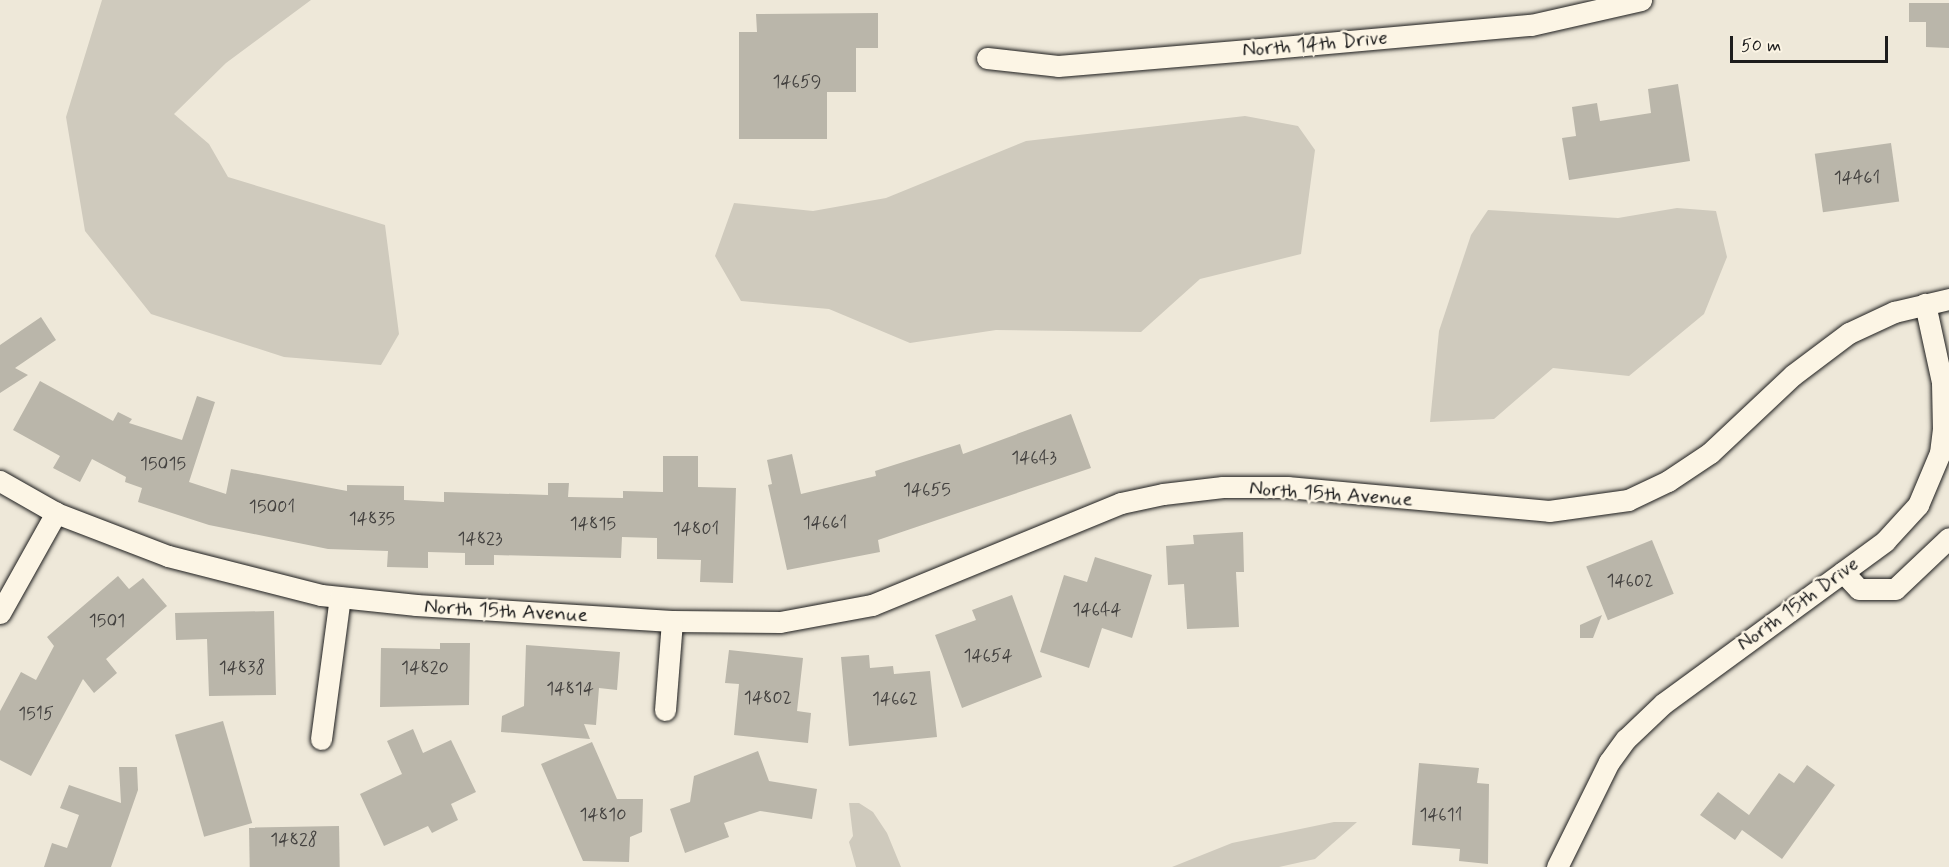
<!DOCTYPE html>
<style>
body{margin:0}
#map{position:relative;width:1949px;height:867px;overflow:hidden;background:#eee8d9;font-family:Mynerve,sans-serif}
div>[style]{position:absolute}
.green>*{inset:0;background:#cfcabd}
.building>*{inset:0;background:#bab6aa;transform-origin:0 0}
.roads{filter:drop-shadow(0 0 2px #1c1c1c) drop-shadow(0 0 2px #1c1c1c)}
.minor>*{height:21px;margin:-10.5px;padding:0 10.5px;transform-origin:10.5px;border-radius:10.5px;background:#fcf5e5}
span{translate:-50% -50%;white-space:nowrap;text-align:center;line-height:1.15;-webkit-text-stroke:5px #fcf5e5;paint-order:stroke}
.number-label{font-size:18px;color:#444240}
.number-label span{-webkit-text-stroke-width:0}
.street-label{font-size:21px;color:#1c1c1c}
.scale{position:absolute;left:1730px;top:36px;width:158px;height:27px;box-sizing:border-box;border:3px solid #1c1c1c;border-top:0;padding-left:8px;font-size:18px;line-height:21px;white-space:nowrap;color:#1c1c1c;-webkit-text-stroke:4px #fcf5e5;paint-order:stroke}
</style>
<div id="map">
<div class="green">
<div style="clip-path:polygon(102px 0,311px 0,226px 63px,174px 114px,209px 144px,228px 177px,385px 225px,399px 334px,381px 365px,284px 357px,151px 314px,85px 231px,66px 117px)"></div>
<div style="clip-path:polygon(1245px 116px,1298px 126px,1315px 150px,1301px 254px,1200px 279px,1141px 332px,996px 330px,910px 343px,829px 309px,741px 301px,715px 256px,734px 203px,813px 211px,886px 198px,1026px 141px)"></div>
<div style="clip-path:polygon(1677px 208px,1716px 211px,1727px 257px,1704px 314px,1629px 376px,1553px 368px,1494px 419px,1430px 422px,1439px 331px,1471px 235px,1488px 210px,1618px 218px)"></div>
<div style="clip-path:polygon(849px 803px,859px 803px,873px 812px,887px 833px,901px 867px,856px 867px,849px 842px,853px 836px)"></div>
<div style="clip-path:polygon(1334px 822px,1357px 822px,1315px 859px,1279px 867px,1172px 867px,1232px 843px)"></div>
</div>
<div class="building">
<div style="clip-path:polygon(1909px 3px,1949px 3px,1949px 48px,1926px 47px,1926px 22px,1909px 22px)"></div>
<div style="clip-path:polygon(878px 13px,878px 48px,856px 48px,856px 92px,827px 92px,827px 139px,739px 139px,739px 32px,757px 32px,756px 14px)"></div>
<div style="clip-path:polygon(1678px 84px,1690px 161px,1569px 180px,1562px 138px,1576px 136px,1572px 107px,1597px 103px,1600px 121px,1651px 113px,1648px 89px)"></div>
<div style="left:1891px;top:143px;width:59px;height:77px;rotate:82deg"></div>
<div style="clip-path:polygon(41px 317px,56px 340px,15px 368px,28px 375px,0 393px,0 345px)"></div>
<div style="clip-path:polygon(40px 381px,113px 421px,118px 412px,132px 419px,129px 423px,182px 440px,197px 396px,215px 402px,189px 482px,226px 494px,231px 469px,347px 491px,347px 485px,404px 486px,404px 500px,444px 502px,444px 492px,548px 495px,548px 483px,569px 483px,568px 497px,623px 498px,623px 491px,663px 492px,663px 456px,698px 456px,698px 487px,736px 488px,733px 583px,700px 582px,701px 560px,657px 559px,657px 538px,622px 537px,621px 558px,494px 555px,494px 565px,465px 565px,465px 553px,428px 552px,428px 568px,387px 567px,388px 551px,328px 549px,209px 525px,138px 502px,142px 488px,125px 482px,126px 477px,92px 459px,80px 482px,53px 468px,60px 456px,13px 430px)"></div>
<div style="clip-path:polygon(1071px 414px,1091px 468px,878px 540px,880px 552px,787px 570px,768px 485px,772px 484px,767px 460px,792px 454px,801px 494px,876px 476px,875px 471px,960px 444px,963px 454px)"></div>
<div style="clip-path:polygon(1243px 532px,1244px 572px,1236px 572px,1239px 627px,1187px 629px,1184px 584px,1168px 585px,1166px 546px,1194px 544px,1193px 535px)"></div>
<div style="left:1652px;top:540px;width:58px;height:71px;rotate:68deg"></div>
<div style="clip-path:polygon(1095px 557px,1152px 575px,1132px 638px,1102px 628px,1089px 668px,1040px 652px,1064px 575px,1087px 582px)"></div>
<div style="clip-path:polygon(118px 576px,129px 589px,143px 578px,167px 606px,106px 659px,117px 673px,94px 693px,83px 679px,31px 776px,0 760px,0 711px,21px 672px,36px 680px,54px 646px,47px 637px)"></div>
<div style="clip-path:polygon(1012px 595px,1042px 677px,962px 708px,935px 635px,976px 620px,972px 610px)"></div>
<div style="clip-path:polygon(274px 611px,276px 695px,209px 696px,207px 639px,176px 640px,175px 613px)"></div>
<div style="clip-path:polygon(1602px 615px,1593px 638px,1580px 638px,1580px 625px)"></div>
<div style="clip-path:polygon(440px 643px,470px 643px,469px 705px,380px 707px,381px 648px,440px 649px)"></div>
<div style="clip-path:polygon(526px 645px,620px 652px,617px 690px,599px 688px,596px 725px,584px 724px,590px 739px,501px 732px,502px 716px,524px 706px)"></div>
<div style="clip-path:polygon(729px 650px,803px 658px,797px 711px,811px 713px,808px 743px,734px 735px,739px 684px,725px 683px)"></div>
<div style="clip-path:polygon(869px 655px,870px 668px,893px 666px,894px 674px,930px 671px,937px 737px,849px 746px,841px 657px)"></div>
<div style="left:223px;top:721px;width:106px;height:50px;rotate:74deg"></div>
<div style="clip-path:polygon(413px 729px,423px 753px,451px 740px,476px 792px,451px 804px,458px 820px,432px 833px,428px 826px,384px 846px,360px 794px,402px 774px,387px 741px)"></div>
<div style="clip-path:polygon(592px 742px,617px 799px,643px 799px,642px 832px,630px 837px,629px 862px,583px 861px,541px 764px)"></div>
<div style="clip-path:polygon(758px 751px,769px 781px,817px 789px,812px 819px,760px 811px,724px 823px,729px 837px,685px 853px,670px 809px,690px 802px,694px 776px)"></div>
<div style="clip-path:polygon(1419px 763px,1479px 768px,1477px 783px,1489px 784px,1488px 864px,1459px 861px,1460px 849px,1412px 845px)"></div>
<div style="clip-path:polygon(1807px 765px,1835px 785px,1782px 859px,1742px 830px,1735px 840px,1700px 815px,1718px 792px,1749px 815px,1779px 773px,1794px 783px)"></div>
<div style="clip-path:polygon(119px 767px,137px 767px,138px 790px,111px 867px,44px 867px,52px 843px,67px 848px,79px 815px,60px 808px,69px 785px,121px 803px)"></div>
<div style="left:339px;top:826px;width:41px;height:90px;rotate:89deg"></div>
</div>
<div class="roads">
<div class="minor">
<div style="left:987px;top:58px;width:71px;rotate:6.4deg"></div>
<div style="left:1058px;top:66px;width:203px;rotate:-4.8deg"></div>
<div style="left:1260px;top:49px;width:272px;rotate:-5.1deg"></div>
<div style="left:1531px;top:25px;width:113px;rotate:-12.8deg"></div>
<div style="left:0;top:481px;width:64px;rotate:29.7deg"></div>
<div style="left:56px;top:513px;width:120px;rotate:21deg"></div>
<div style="left:168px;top:556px;width:158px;rotate:14.3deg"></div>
<div style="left:321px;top:595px;width:96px;rotate:6deg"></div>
<div style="left:416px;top:605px;width:256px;rotate:3.6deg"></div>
<div style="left:672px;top:621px;width:108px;rotate:0.5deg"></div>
<div style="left:780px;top:622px;width:94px;rotate:-10.5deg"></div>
<div style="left:872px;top:605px;width:269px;rotate:-22.3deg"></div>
<div style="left:1121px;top:503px;width:43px;rotate:-12.1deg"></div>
<div style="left:1163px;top:494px;width:60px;rotate:-6.7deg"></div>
<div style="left:1223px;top:487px;width:64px"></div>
<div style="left:1287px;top:487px;width:263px;rotate:5.2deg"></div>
<div style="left:1549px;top:511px;width:80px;rotate:-7.9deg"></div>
<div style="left:1628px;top:500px;width:44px;rotate:-25.4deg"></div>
<div style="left:1668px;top:481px;width:50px;rotate:-33.7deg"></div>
<div style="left:1710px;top:453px;width:114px;rotate:-43.2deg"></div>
<div style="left:1793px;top:375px;width:70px;rotate:-36.9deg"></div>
<div style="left:1849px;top:333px;width:50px;rotate:-25deg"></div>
<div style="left:1894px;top:312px;width:57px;rotate:-13.3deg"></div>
<div style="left:1843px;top:572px;width:23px;rotate:47deg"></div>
<div style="left:1859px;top:589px;width:36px"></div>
<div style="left:1895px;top:589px;width:74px;rotate:-43.4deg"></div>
<div style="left:0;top:613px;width:115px;rotate:-60.8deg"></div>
<div style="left:665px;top:710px;width:89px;rotate:-85.5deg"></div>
<div style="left:321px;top:739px;width:143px;rotate:-82.4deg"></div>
<div style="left:1557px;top:867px;width:117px;rotate:-63.7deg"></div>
<div style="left:1609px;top:762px;width:29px;rotate:-54deg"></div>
<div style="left:1626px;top:739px;width:52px;rotate:-43.5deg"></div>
<div style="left:1664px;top:703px;width:274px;rotate:-36.2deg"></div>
<div style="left:1885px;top:541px;width:49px;rotate:-47.5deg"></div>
<div style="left:1918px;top:505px;width:56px;rotate:-67.1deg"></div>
<div style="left:1940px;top:453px;width:23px;rotate:-83deg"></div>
<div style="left:1943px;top:430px;width:48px;rotate:-91.2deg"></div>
<div style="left:1942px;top:382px;width:80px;rotate:-102.3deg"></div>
</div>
</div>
<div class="number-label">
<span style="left:797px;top:82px">14659</span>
<span style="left:1857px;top:178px">14461</span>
<span style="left:1034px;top:458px">14643</span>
<span style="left:163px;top:464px">15015</span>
<span style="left:927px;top:490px">14655</span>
<span style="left:272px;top:507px">15001</span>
<span style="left:372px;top:519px">14835</span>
<span style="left:825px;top:523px">14661</span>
<span style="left:593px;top:524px">14815</span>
<span style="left:696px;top:529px">14801</span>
<span style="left:480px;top:539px">14823</span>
<span style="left:1630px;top:581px">14602</span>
<span style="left:1097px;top:610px">14644</span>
<span style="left:107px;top:621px">1501</span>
<span style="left:988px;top:656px">14654</span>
<span style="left:242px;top:668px">14838</span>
<span style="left:425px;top:668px">14820</span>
<span style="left:570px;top:689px">14814</span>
<span style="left:768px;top:698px">14802</span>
<span style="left:895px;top:699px">14662</span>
<span style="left:36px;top:714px">1515</span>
<span style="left:603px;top:815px">14810</span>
<span style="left:1441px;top:815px">14611</span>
<span style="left:294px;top:840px">14828</span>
</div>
<div class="street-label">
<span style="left:1315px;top:44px;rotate:-5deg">North 14th Drive</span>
<span style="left:1331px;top:494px;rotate:4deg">North 15th Avenue</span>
<span style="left:1798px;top:604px;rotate:-36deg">North 15th Drive</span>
<span style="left:506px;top:611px;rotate:3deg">North 15th Avenue</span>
</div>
<div class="scale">50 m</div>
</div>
